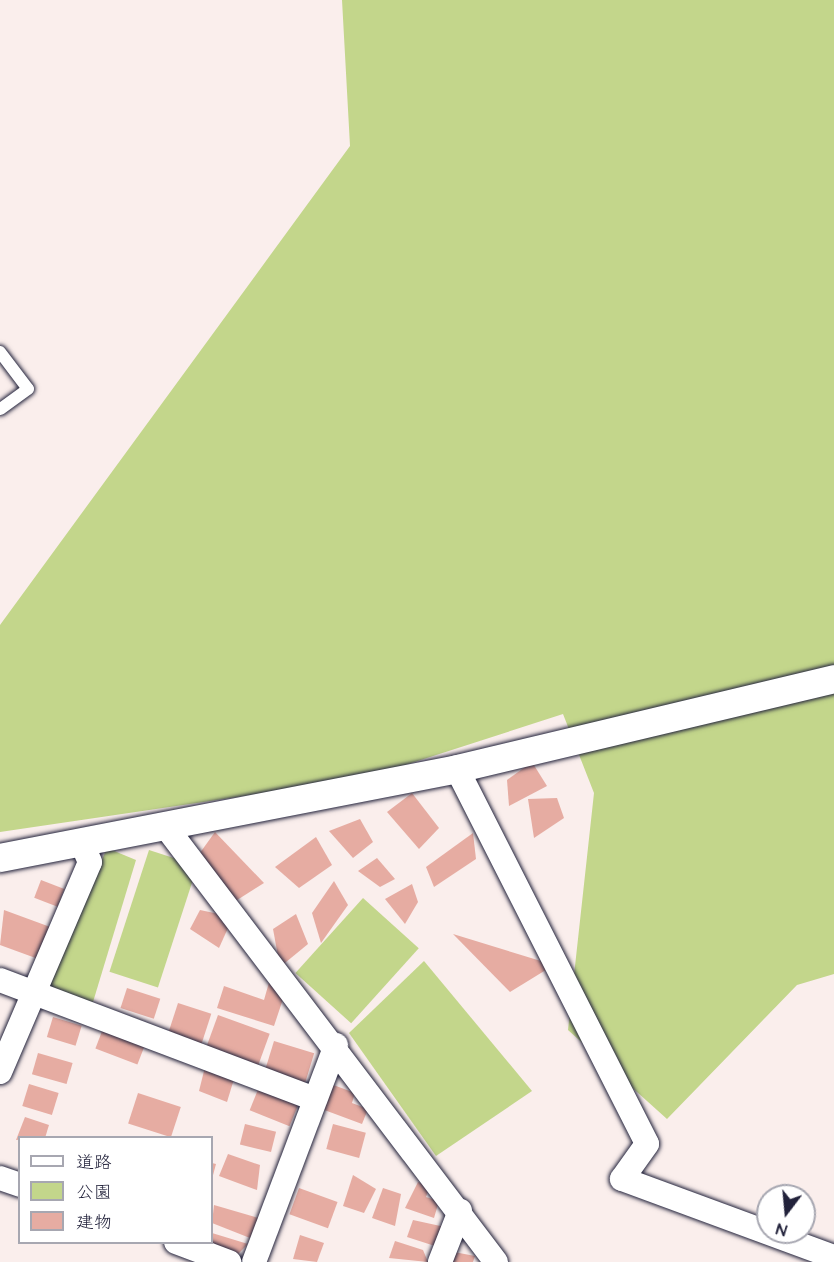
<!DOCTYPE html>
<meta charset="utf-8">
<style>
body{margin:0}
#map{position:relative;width:834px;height:1262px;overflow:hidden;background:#faeeec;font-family:"Architects Daughter","Klee One",sans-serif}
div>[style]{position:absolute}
.green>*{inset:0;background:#c3d68b;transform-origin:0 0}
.building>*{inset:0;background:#e6aca2;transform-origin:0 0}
.roads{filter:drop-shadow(0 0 2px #22223b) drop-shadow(0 0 2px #22223b)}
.service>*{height:12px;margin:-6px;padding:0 6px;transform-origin:6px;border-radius:6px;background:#fff}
.minor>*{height:24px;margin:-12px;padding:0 12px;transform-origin:12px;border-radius:12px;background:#fff}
.tertiary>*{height:28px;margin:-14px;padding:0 14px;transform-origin:14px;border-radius:14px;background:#fff}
span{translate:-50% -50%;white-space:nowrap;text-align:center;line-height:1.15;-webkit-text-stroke:4.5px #fff;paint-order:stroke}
.legend{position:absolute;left:18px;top:1136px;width:195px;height:108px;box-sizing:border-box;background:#fff;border:2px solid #a7a7b1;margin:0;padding:8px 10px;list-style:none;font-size:18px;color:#22223b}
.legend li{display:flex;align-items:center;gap:12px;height:30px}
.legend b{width:30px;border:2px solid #a7a7b1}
.north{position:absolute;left:756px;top:1184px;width:60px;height:60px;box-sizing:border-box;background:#fff;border:2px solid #a7a7b1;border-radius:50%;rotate:196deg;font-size:16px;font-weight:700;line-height:24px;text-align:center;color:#22223b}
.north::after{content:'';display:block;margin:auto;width:21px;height:27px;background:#22223b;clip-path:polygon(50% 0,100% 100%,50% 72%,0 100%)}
</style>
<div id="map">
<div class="green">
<div style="clip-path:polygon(342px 0,834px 0,834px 974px,797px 985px,667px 1119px,568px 1030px,594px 793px,563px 714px,365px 778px,0 832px,0 625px,350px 146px)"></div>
<div style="clip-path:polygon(107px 848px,136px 860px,93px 1002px,46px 991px)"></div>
<div style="left:149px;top:850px;width:51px;height:128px;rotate:18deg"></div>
<div style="left:363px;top:898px;width:75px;height:101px;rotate:42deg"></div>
<div style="clip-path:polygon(424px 961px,532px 1091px,436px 1156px,349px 1033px)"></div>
</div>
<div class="building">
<div style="clip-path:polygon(532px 762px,547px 786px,509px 806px,507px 780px)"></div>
<div style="clip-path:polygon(412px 793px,439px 828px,419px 849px,387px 812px)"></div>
<div style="clip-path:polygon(557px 798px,564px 818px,534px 838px,528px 799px)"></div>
<div style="clip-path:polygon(360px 819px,373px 842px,353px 858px,329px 831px)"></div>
<div style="clip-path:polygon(215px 832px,264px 883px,234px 902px,197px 857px)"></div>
<div style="clip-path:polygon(473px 833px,476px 859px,434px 887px,426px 867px)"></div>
<div style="clip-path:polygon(316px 837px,332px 865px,299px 888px,275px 867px)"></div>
<div style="clip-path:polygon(377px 858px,395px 879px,380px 887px,358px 871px)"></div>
<div style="left:41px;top:880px;width:25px;height:19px;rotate:21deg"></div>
<div style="clip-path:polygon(334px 881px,348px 905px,321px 943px,312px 913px)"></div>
<div style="clip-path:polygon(412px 884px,418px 902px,405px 924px,385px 899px)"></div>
<div style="clip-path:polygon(4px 910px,53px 928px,41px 960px,0 945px)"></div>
<div style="clip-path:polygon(200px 910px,233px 917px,219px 948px,190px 929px)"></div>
<div style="clip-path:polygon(296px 914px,308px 944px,280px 967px,273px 929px)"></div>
<div style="clip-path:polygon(453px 934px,554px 965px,510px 992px)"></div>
<div style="clip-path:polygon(272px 972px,286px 990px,274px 1026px,217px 1008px,224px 986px,264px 1000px)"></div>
<div style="left:127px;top:988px;width:35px;height:21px;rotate:18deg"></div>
<div style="left:178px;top:1003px;width:35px;height:32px;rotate:18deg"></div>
<div style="left:218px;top:1015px;width:55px;height:37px;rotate:20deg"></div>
<div style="left:53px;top:1017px;width:30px;height:21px;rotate:17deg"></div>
<div style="left:104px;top:1026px;width:45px;height:24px;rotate:21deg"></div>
<div style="left:274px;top:1041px;width:42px;height:32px;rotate:17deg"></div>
<div style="left:38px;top:1053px;width:36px;height:22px;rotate:16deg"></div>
<div style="clip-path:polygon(205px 1067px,234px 1079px,227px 1102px,199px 1091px)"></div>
<div style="clip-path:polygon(328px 1083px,355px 1093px,352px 1103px,368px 1109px,362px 1124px,319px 1108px)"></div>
<div style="left:29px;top:1084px;width:31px;height:23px;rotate:17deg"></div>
<div style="left:259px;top:1087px;width:43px;height:25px;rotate:22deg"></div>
<div style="left:138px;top:1093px;width:45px;height:32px;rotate:18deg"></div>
<div style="clip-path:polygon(25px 1117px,49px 1125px,45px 1138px,16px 1140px)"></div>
<div style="left:245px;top:1124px;width:32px;height:21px;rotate:14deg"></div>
<div style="left:333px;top:1124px;width:34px;height:26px;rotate:15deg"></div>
<div style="clip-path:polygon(228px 1154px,260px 1165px,257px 1190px,219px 1176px)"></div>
<div style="clip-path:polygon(212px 1163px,216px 1164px,212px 1179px)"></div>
<div style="clip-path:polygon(353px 1175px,376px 1189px,364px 1213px,343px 1206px)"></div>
<div style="clip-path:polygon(418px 1182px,430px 1186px,426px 1197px,439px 1201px,434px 1218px,405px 1208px)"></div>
<div style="left:299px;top:1188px;width:41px;height:28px;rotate:20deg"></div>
<div style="clip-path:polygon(383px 1188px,401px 1194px,395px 1226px,372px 1218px)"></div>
<div style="clip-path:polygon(214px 1205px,265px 1220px,250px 1238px,212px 1223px)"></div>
<div style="clip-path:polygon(413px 1220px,445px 1227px,438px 1247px,407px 1237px)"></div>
<div style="clip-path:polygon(212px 1233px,248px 1244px,234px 1258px,202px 1242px,212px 1242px)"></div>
<div style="clip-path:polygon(300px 1235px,324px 1243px,317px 1262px,293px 1259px)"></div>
<div style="clip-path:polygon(395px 1241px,423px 1250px,428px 1262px,389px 1258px)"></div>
<div style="clip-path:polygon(454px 1252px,475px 1256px,473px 1262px,451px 1262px)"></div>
</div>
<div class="roads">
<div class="service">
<div style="left:0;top:352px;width:46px;rotate:52.9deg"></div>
<div style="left:28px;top:389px;width:34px;rotate:144deg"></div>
</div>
<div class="minor">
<div style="left:457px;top:769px;width:420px;rotate:63.1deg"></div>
<div style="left:647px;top:1144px;width:43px;rotate:125.5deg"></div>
<div style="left:622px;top:1179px;width:226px;rotate:20.2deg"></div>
<div style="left:166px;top:827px;width:546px;rotate:52.82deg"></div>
<div style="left:0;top:980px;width:335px;rotate:20.7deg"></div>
<div style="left:0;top:1072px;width:228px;rotate:-66.8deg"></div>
<div style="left:90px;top:862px;width:20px;rotate:-114deg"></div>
<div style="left:0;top:1178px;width:21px;rotate:19deg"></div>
<div style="left:176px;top:1242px;width:57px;rotate:20.7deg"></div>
<div style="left:254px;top:1262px;width:232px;rotate:-69.3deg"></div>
<div style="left:440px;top:1262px;width:55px;rotate:-68.6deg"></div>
</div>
<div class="tertiary">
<div style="left:0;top:858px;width:466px;rotate:-11deg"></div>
<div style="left:457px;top:769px;width:388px;rotate:-13.4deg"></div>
</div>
</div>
<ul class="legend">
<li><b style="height:8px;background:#fff"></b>道路</li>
<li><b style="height:16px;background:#c3d68b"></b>公園</li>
<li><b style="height:16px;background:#e6aca2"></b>建物</li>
</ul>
<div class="north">N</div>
</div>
